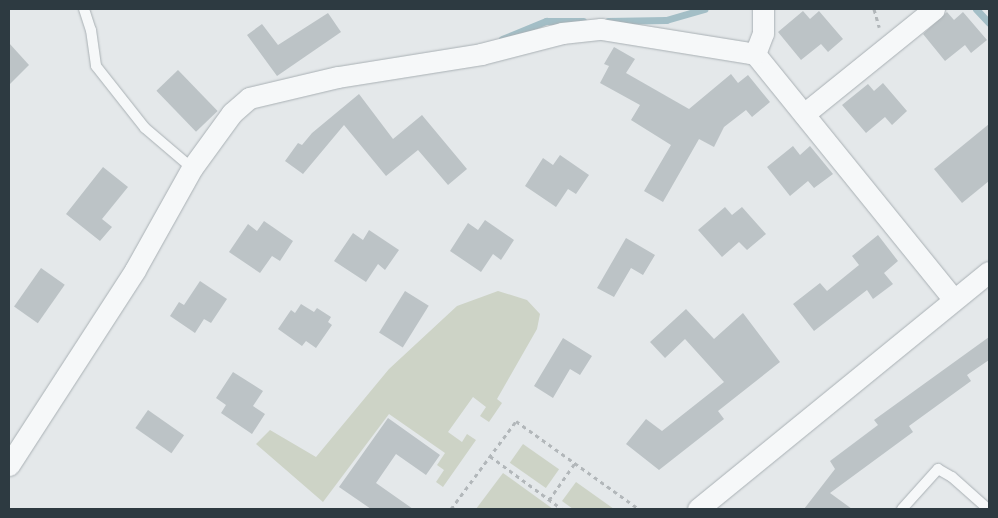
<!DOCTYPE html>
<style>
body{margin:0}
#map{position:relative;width:998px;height:518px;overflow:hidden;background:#e4e8ea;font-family:Lato,sans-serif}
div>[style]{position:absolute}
.green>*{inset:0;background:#cdd3c6;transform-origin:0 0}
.stream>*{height:7px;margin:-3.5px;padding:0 3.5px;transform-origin:3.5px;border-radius:3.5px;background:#a3bec6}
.building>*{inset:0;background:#bcc3c6;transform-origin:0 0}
.path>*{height:3px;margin-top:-1.5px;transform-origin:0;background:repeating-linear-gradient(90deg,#b2b7ba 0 4px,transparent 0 8px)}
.roads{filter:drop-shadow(0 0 1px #a9b0b4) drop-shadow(0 0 1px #a9b0b4)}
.service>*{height:10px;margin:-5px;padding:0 5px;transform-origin:5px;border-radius:5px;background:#f6f8f9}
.minor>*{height:21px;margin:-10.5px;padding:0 10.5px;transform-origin:10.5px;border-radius:10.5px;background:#f6f8f9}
span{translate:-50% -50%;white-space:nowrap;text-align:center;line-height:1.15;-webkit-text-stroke:4px #f3f6f8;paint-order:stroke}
.frame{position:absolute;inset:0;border:10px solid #2d3a41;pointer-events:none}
</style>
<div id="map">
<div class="green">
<div style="clip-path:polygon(498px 291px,527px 300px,540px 314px,537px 329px,497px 399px,502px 403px,489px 422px,480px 416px,486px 407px,473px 397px,448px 432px,462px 442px,467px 434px,476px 440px,443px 487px,436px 482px,444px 470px,437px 465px,445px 453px,389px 414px,323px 502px,256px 444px,270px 430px,316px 457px,389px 369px,457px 306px)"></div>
<div style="left:523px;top:444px;width:44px;height:23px;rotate:35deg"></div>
<div style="clip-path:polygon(503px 473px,553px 509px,476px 509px)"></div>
<div style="clip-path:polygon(576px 482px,614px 509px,573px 509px,562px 501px)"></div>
</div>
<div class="stream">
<div style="left:976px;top:9px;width:19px;rotate:47deg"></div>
<div style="left:608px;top:21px;width:58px;rotate:-1deg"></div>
<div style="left:666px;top:20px;width:40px;rotate:-16deg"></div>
<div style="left:502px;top:39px;width:48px;rotate:-22.2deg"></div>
<div style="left:546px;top:21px;width:37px"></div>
</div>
<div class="building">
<div style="clip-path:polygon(803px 11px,810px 19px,819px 11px,843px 39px,828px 52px,821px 44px,801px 60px,778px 32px)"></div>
<div style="clip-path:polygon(947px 12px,954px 20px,963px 12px,987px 40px,971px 53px,965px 45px,945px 61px,923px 34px)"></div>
<div style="clip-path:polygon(328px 13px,341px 32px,277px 76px,247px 35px,262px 24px,278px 45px)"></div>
<div style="clip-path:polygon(9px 43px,29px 65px,9px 85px)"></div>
<div style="clip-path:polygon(614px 47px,635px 59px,626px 73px,689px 109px,731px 74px,738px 83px,748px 75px,770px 102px,752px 117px,746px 110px,724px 127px,714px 147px,699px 139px,663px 202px,644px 191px,671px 145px,631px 120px,640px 105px,600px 83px,609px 66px,604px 64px)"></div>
<div style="left:178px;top:70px;width:57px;height:30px;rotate:46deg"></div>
<div style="clip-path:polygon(883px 83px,907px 111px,892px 125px,885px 117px,866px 133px,842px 105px,868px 84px,874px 91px)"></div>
<div style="clip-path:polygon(359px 94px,393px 139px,422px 115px,467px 169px,448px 185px,418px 150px,386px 176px,344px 125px,303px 174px,285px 161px,298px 143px,302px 145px,312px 133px)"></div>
<div style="clip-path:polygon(989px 124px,989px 181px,962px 203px,934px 169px)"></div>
<div style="clip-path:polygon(793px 146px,800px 155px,810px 146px,833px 174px,814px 188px,808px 181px,790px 196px,767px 167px)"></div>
<div style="clip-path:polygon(560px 155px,589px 175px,576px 194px,568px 189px,556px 207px,525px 186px,543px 158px,553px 165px)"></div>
<div style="clip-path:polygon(103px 167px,128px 187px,102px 219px,112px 227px,100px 241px,66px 214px)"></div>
<div style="clip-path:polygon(725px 207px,732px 215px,742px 207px,766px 234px,747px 250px,739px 242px,722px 257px,698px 230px)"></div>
<div style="clip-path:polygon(485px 220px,514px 240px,501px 260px,493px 254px,481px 272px,450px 251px,468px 223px,478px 230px)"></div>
<div style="clip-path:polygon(264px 221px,293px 241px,280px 261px,272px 256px,260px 273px,229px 252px,248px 224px,257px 231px)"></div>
<div style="clip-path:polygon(369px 230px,399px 250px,385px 270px,378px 264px,366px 282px,334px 261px,353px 233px,363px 240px)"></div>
<div style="clip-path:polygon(878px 235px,898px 261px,884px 273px,893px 284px,873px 299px,867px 290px,814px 331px,793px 304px,820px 283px,827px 291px,859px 265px,852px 256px)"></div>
<div style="clip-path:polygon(626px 238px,655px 255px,643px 275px,631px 268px,614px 297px,597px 288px)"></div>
<div style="left:41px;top:268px;width:29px;height:47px;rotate:35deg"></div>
<div style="clip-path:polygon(200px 281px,227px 299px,211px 323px,204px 319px,195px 333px,170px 316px,179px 302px,184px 305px)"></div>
<div style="left:405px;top:291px;width:28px;height:49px;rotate:32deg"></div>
<div style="clip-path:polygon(301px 304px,314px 312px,317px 308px,331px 317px,328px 322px,332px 325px,316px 348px,306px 341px,302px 346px,278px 329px,291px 310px,295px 313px)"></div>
<div style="clip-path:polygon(686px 309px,714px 339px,743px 313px,780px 362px,718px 411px,724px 419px,659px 470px,626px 444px,646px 419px,662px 431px,724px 382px,685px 339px,665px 358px,650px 342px)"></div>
<div style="clip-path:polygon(989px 337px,989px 360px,967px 375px,971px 381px,909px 426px,913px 432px,830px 493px,852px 509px,804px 509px,835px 469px,830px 461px,878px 425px,874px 420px)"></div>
<div style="clip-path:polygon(563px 338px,592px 356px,580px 375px,570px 369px,553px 398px,534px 386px)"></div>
<div style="clip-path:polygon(233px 372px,263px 391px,253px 406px,265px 414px,252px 434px,221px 413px,226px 405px,216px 398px)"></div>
<div style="left:148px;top:410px;width:44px;height:22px;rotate:35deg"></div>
<div style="clip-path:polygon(388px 418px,440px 455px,426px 475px,396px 454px,376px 483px,413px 509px,371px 509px,339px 487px)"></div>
</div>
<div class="path">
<div style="left:874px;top:9px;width:19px;rotate:74deg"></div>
<div style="left:490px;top:456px;width:89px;rotate:36.4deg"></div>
<div style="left:549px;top:500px;width:45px;rotate:-54.9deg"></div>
<div style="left:451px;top:509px;width:109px;rotate:-53.5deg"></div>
<div style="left:516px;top:421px;width:151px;rotate:35.6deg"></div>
</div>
<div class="roads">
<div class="service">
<div style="left:84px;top:9px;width:22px;rotate:72deg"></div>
<div style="left:91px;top:30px;width:36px;rotate:82deg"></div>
<div style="left:96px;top:66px;width:79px;rotate:51.7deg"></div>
<div style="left:145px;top:128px;width:62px;rotate:40.4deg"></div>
<div style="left:902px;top:509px;width:54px;rotate:-48deg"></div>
<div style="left:938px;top:469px;width:16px;rotate:30deg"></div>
<div style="left:952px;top:477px;width:48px;rotate:41.6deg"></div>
</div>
<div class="minor">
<div style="left:755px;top:54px;width:316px;rotate:51deg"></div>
<div style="left:804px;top:114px;width:167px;rotate:-38.9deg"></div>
<div style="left:9px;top:465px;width:232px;rotate:-57.1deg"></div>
<div style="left:135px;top:270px;width:117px;rotate:-60.8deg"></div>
<div style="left:192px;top:168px;width:68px;rotate:-54deg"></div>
<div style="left:232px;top:113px;width:23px;rotate:-41deg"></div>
<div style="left:249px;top:98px;width:91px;rotate:-13.3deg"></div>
<div style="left:338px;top:77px;width:145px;rotate:-9.1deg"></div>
<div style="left:481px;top:54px;width:84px;rotate:-14.5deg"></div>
<div style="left:562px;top:33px;width:39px;rotate:-6deg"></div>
<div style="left:601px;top:29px;width:156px;rotate:9.2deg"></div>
<div style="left:755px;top:54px;width:22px;rotate:-69deg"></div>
<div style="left:763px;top:33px;width:24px;rotate:-90deg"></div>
<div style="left:698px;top:509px;width:375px;rotate:-39.2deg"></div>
</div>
</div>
<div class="frame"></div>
</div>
